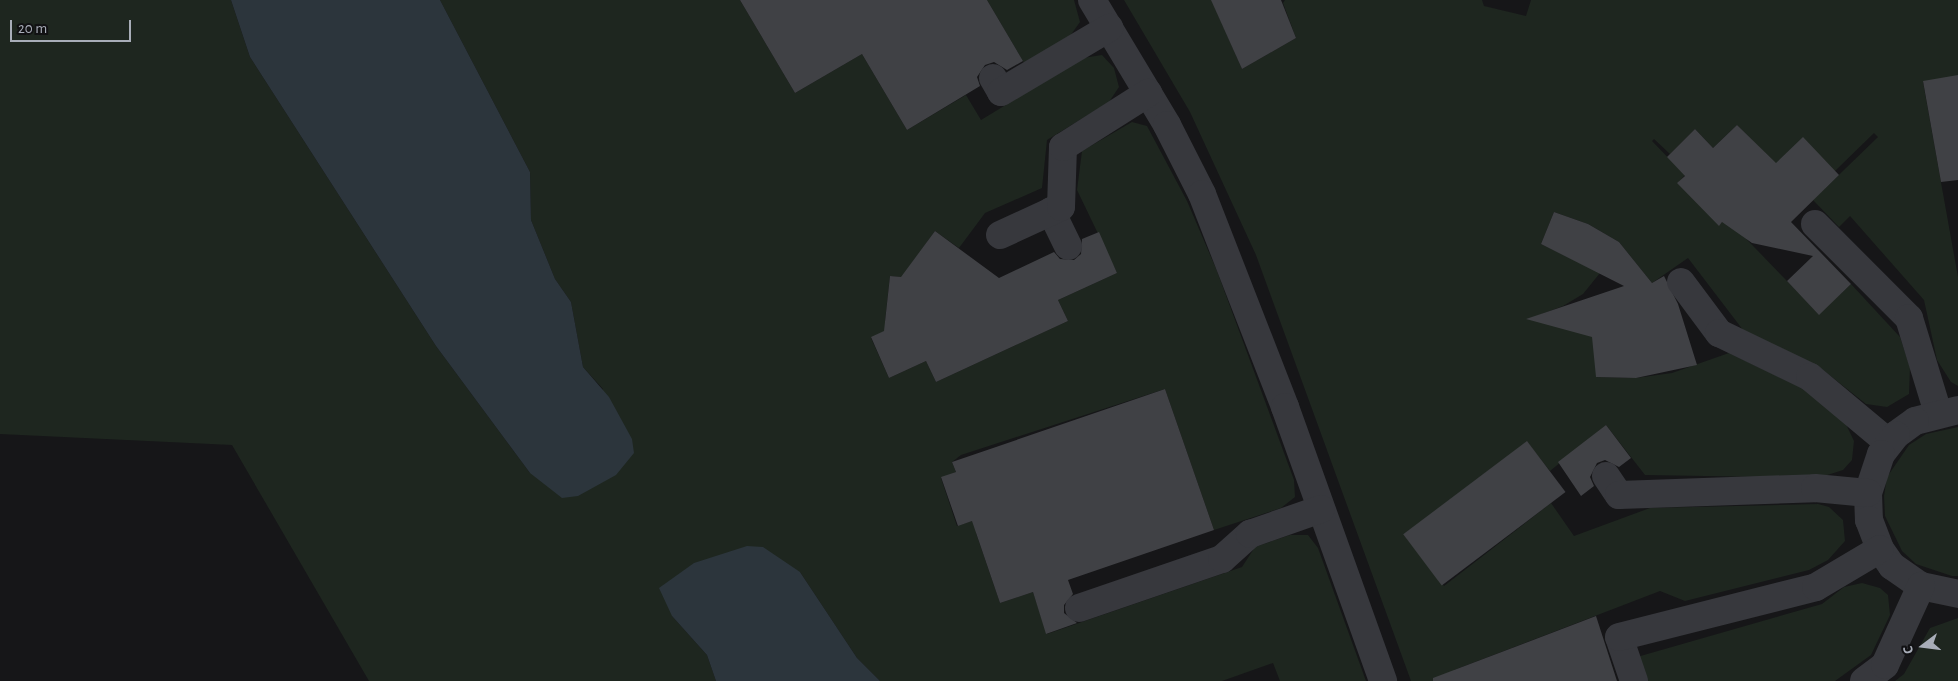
<!DOCTYPE html>
<meta charset="utf-8">
<style>
body{margin:0}
#map{position:relative;width:1958px;height:681px;overflow:hidden;background:#161618;font-family:"Alegreya Sans",sans-serif}
div>[style]{position:absolute}
.green>*{inset:0;background:#1e261f}
.water>*{inset:0;background:#2c353c}
.building>*{inset:0;background:#404145;transform-origin:0 0}
.minor>*{height:28px;margin:-14px;padding:0 14px;transform-origin:14px;border-radius:14px;background:#37383d}
span{translate:-50% -50%;white-space:nowrap;text-align:center;line-height:1.15;-webkit-text-stroke:4px #111113;paint-order:stroke}
.north{position:absolute;left:1898px;top:621px;width:50px;height:50px;-webkit-text-stroke:4px #111113;paint-order:stroke;rotate:255deg;font-size:14px;font-weight:700;line-height:20px;text-align:center;color:#a8adb8}
.north::after{content:'';display:block;margin:auto;width:18px;height:22px;background:#a8adb8;clip-path:polygon(50% 0,100% 100%,50% 72%,0 100%)}
.scale{position:absolute;left:10px;top:20px;width:121px;height:22px;box-sizing:border-box;border:2px solid #a8adb8;border-top:0;padding-left:6px;font-size:15px;line-height:18px;white-space:nowrap;color:#a8adb8;-webkit-text-stroke:4px #111113;paint-order:stroke}
</style>
<div id="map">
<div class="green">
<div style="clip-path:polygon(0 0,231px 0,250px 57px,436px 346px,530px 473px,603px 389px,583px 367px,571px 302px,555px 279px,531px 220px,530px 172px,440px 0,740px 0,795px 93px,862px 54px,907px 130px,966px 95px,981px 120px,1083px 58px,1102px 55px,1114px 68px,1119px 87px,1109px 102px,1047px 140px,1042px 188px,985px 213px,959px 248px,935px 231px,909px 267px,926px 280px,890px 276px,885px 321px,901px 323px,871px 338px,889px 378px,926px 361px,936px 382px,1068px 321px,1058px 300px,1117px 273px,1077px 190px,1082px 151px,1132px 122px,1147px 126px,1187px 201px,1217px 271px,1294px 480px,1295px 497px,1281px 508px,1214px 530px,1165px 389px,961px 455px,952px 462px,956px 472px,941px 478px,957px 526px,1014px 507px,976px 533px,1000px 603px,1033px 592px,1047px 634px,1242px 567px,1255px 547px,1290px 535px,1308px 535px,1318px 548px,1366px 681px,1280px 681px,1273px 663px,1222px 681px,880px 681px,857px 658px,800px 572px,672px 616px,707px 655px,716px 681px,369px 681px,232px 445px,0 434px)"></div>
<div style="clip-path:polygon(987px 0,1074px 0,1080px 22px,1070px 36px,1024px 63px)"></div>
<div style="clip-path:polygon(1124px 0,1217px 0,1215px 8px,1242px 69px,1296px 38px,1283px 3px,1285px 0,1482px 0,1484px 6px,1526px 16px,1531px 0,1958px 0,1958px 84px,1923px 82px,1958px 277px,1958px 386px,1951px 382px,1937px 360px,1924px 300px,1850px 216px,1839px 227px,1813px 200px,1878px 137px,1874px 133px,1835px 171px,1776px 164px,1737px 125px,1713px 148px,1695px 129px,1670px 154px,1654px 139px,1652px 141px,1685px 175px,1678px 183px,1719px 225px,1726px 218px,1819px 314px,1851px 284px,1900px 337px,1910px 367px,1909px 394px,1887px 407px,1866px 404px,1818px 366px,1743px 330px,1688px 258px,1652px 283px,1619px 242px,1588px 224px,1554px 212px,1541px 244px,1600px 273px,1583px 294px,1563px 306px,1534px 317px,1604px 337px,1596px 377px,1636px 378px,1672px 373px,1729px 353px,1804px 389px,1843px 418px,1854px 441px,1852px 460px,1843px 470px,1818px 478px,1645px 475px,1606px 425px,1550px 471px,1527px 442px,1405px 536px,1444px 586px,1551px 503px,1574px 536px,1650px 508px,1818px 504px,1829px 507px,1843px 520px,1845px 541px,1828px 560px,1809px 570px,1685px 601px,1660px 591px,1454px 670px,1458px 681px,1411px 681px,1256px 255px,1190px 112px)"></div>
<div style="clip-path:polygon(1958px 427px,1958px 576px,1952px 576px,1916px 564px,1902px 551px,1885px 516px,1884px 496px,1887px 477px,1909px 445px,1926px 434px)"></div>
<div style="clip-path:polygon(1862px 583px,1880px 588px,1888px 595px,1890px 615px,1871px 655px,1835px 681px,1646px 681px,1637px 657px,1822px 604px,1844px 587px)"></div>
<div style="clip-path:polygon(1958px 618px,1958px 681px,1895px 681px,1904px 674px,1930px 628px)"></div>
</div>
<div class="water">
<div style="clip-path:polygon(231px 0,440px 0,530px 172px,531px 220px,555px 279px,571px 302px,583px 367px,609px 397px,632px 439px,634px 453px,616px 475px,578px 496px,562px 498px,530px 473px,436px 346px,250px 57px)"></div>
<div style="clip-path:polygon(747px 546px,763px 547px,800px 572px,857px 658px,880px 681px,716px 681px,707px 655px,672px 616px,659px 588px,694px 563px)"></div>
</div>
<div class="building">
<div style="clip-path:polygon(740px 0,987px 0,1023px 61px,1007px 70px,994px 62px,985px 65px,977px 77px,980px 86px,907px 130px,862px 54px,795px 93px)"></div>
<div style="clip-path:polygon(1211px 0,1281px 0,1296px 38px,1242px 69px)"></div>
<div style="clip-path:polygon(1958px 75px,1958px 180px,1941px 182px,1923px 81px)"></div>
<div style="clip-path:polygon(1737px 125px,1776px 163px,1803px 137px,1839px 175px,1791px 222px,1851px 284px,1819px 315px,1787px 281px,1813px 256px,1752px 243px,1722px 222px,1719px 226px,1677px 183px,1685px 176px,1667px 157px,1695px 129px,1713px 148px)"></div>
<div style="clip-path:polygon(1554px 212px,1588px 224px,1619px 242px,1652px 283px,1664px 276px,1678px 304px,1697px 365px,1636px 378px,1596px 377px,1592px 337px,1526px 319px,1624px 286px,1541px 244px)"></div>
<div style="clip-path:polygon(935px 231px,999px 278px,1054px 252px,1060px 259px,1074px 260px,1081px 254px,1082px 239px,1099px 232px,1117px 273px,1058px 300px,1068px 321px,936px 382px,926px 361px,889px 378px,871px 337px,884px 331px,890px 276px,901px 277px)"></div>
<div style="clip-path:polygon(1165px 389px,1214px 530px,1068px 580px,1073px 594px,1064px 605px,1064px 613px,1077px 623px,1046px 634px,1033px 592px,1000px 603px,972px 521px,958px 526px,941px 477px,956px 472px,952px 462px)"></div>
<div style="clip-path:polygon(1606px 425px,1631px 458px,1619px 467px,1605px 460px,1597px 463px,1590px 477px,1594px 486px,1581px 496px,1558px 462px)"></div>
<div style="left:1527px;top:441px;width:64px;height:155px;rotate:53deg"></div>
<div style="clip-path:polygon(1596px 616px,1617px 681px,1433px 681px,1433px 678px)"></div>
</div>
<div class="minor">
<div style="left:1092px;top:0;width:146px;rotate:59deg"></div>
<div style="left:1167px;top:125px;width:77px;rotate:63.1deg"></div>
<div style="left:1202px;top:194px;width:229px;rotate:68.7deg"></div>
<div style="left:1285px;top:407px;width:291px;rotate:70.3deg"></div>
<div style="left:993px;top:78px;width:16px;rotate:60deg"></div>
<div style="left:1001px;top:92px;width:126px;rotate:-30.7deg"></div>
<div style="left:1051px;top:211px;width:39px;rotate:64deg"></div>
<div style="left:1815px;top:224px;width:133px;rotate:45deg"></div>
<div style="left:1909px;top:318px;width:99px;rotate:73deg"></div>
<div style="left:1000px;top:235px;width:67px;rotate:-24.7deg"></div>
<div style="left:1061px;top:207px;width:60px;rotate:-88.1deg"></div>
<div style="left:1063px;top:147px;width:101px;rotate:-32.4deg"></div>
<div style="left:1681px;top:282px;width:64px;rotate:53.3deg"></div>
<div style="left:1719px;top:333px;width:101px;rotate:25.8deg"></div>
<div style="left:1810px;top:377px;width:103px;rotate:39.9deg"></div>
<div style="left:1958px;top:410px;width:44px;rotate:165.7deg"></div>
<div style="left:1915px;top:421px;width:24px;rotate:144deg"></div>
<div style="left:1896px;top:435px;width:24px;rotate:128deg"></div>
<div style="left:1881px;top:454px;width:41px;rotate:108.4deg"></div>
<div style="left:1868px;top:493px;width:27px;rotate:88deg"></div>
<div style="left:1869px;top:520px;width:31px;rotate:69deg"></div>
<div style="left:1880px;top:549px;width:21px;rotate:55deg"></div>
<div style="left:1892px;top:566px;width:35px;rotate:35deg"></div>
<div style="left:1921px;top:586px;width:38px;rotate:12deg"></div>
<div style="left:1606px;top:476px;width:23px;rotate:56deg"></div>
<div style="left:1619px;top:495px;width:196px;rotate:-2deg"></div>
<div style="left:1815px;top:488px;width:53px;rotate:5.4deg"></div>
<div style="left:1079px;top:608px;width:151px;rotate:-18.9deg"></div>
<div style="left:1222px;top:559px;width:38px;rotate:-42deg"></div>
<div style="left:1250px;top:534px;width:75px;rotate:-19.4deg"></div>
<div style="left:1634px;top:681px;width:46px;rotate:-108.8deg"></div>
<div style="left:1619px;top:637px;width:203px;rotate:-14.2deg"></div>
<div style="left:1816px;top:587px;width:74px;rotate:-30.7deg"></div>
<div style="left:1864px;top:681px;width:26px;rotate:-37deg"></div>
<div style="left:1885px;top:665px;width:87px;rotate:-65.5deg"></div>
</div>
<div class="north">С</div>
<div class="scale">20 m</div>
</div>
